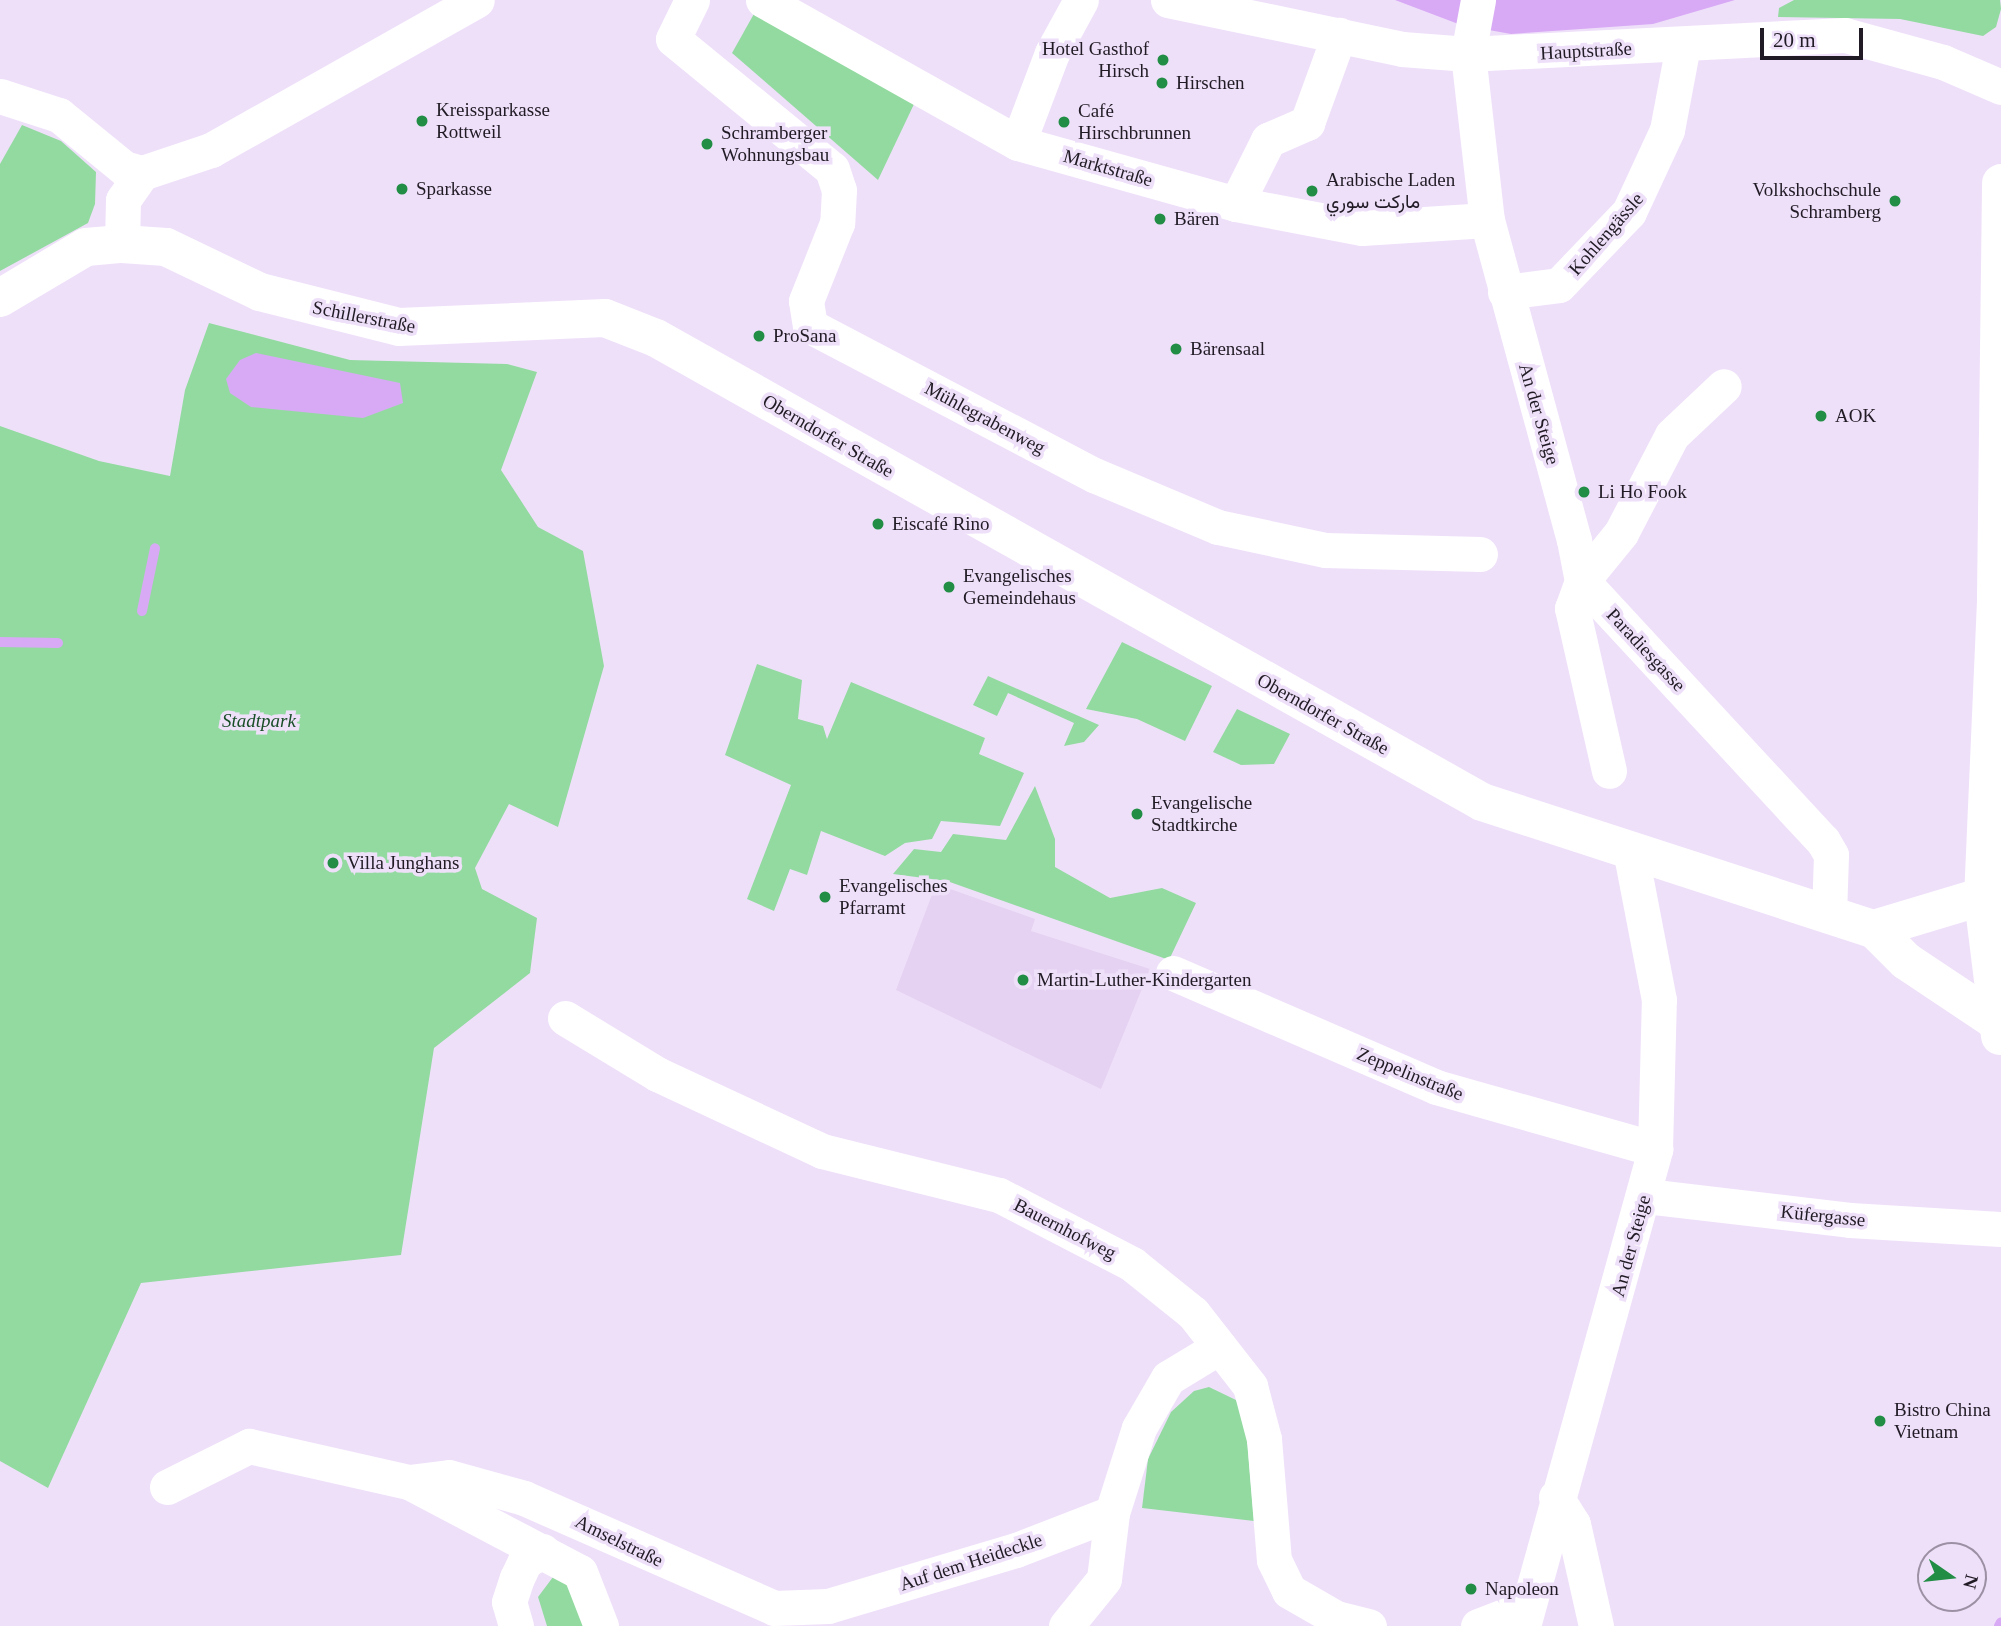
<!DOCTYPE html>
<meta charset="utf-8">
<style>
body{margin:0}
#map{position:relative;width:2001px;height:1626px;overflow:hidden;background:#efe0fa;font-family:"Times New Roman",Vazirmatn,serif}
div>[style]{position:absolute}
.built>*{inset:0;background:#e5d1f1}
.green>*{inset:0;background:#93daa1}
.water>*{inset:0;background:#d8aaf5}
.stream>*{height:10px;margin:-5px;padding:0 5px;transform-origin:5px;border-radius:5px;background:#d8aaf5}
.minor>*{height:35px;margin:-17.5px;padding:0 17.5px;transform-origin:17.5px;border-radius:17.5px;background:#fff}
.major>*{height:38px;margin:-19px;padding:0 19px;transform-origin:19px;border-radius:19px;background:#fff}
.dots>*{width:19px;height:19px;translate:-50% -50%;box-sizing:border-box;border:4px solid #efe0fa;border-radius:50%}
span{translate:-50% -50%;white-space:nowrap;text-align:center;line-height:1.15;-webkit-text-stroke:7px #efe0fa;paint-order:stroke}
.poi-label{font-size:19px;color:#201b24}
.right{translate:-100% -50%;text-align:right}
.left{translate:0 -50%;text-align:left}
.street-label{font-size:19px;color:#201b24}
.park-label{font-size:19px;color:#194e28;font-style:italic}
.north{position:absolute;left:1917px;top:1542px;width:70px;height:70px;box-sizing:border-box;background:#efe0fa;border:2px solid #9c91a4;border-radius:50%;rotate:104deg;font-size:19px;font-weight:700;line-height:28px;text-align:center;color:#201b24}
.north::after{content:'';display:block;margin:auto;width:24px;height:32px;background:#218d45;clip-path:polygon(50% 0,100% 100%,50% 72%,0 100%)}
.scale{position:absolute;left:1760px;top:28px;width:103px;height:32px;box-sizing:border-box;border:4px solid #201b24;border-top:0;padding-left:9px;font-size:21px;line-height:24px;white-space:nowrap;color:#201b24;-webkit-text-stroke:5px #efe0fa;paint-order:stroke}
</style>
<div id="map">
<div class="built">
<div style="clip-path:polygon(936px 884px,1035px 919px,1031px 931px,1150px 969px,1101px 1089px,896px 990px)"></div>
</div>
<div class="green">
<div style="clip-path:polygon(1794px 0,2000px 0,2001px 9px,1996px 27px,1983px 36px,1900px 19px,1778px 17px,1779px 8px)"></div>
<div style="clip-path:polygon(755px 12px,915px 102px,878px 180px,732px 53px)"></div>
<div style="clip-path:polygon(22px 125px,61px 141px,96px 172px,95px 204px,88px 223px,0 271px,0 164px)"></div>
<div style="clip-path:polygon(209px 323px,350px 360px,507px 364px,537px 372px,501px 470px,538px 527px,583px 551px,604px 666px,558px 827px,509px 804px,475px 868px,482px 889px,537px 918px,530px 973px,434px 1048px,401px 1255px,141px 1283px,48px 1488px,0 1461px,0 426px,99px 461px,170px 476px,185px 390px)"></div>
<div style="clip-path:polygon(1122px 642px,1212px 686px,1185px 741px,1137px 719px,1086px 709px)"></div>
<div style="clip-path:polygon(757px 664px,802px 680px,798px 719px,823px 726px,827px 739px,851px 682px,985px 738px,979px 754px,1024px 773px,1000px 826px,941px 821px,932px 839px,905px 843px,885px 856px,821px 831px,807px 875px,790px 869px,774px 911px,747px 899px,791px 785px,725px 755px)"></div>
<div style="clip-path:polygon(988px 676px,1099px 725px,1084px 742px,1064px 746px,1074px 723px,1008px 693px,997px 716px,973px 705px)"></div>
<div style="clip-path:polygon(1237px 709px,1290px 734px,1274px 764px,1241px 765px,1213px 752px)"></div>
<div style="clip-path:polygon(1035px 786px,1055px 839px,1055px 867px,1110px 898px,1162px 888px,1196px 903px,1169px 960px,947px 881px,893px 874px,914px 849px,941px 852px,953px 834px,1006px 840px)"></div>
<div style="clip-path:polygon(1209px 1387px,1236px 1400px,1245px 1415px,1254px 1521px,1142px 1508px,1148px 1459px,1171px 1412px,1194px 1391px)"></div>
<div style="clip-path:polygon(553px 1577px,571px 1580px,589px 1626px,547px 1626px,538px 1597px)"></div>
</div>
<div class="water">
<div style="clip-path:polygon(1395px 0,1735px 0,1653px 24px,1511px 34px,1461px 25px)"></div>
<div style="clip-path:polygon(256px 353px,400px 383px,403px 403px,363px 418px,251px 407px,230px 393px,226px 379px,240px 360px)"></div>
</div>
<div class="stream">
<div style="left:142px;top:611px;width:64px;rotate:-78.3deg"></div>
<div style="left:0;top:642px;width:58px;rotate:1deg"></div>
<div style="left:1999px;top:1626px;width:4px;rotate:-63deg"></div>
</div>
<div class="minor">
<div style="left:692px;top:0;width:43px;rotate:116deg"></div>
<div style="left:673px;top:39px;width:205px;rotate:39.3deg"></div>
<div style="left:832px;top:169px;width:22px;rotate:72deg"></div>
<div style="left:839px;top:190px;width:33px;rotate:93deg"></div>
<div style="left:837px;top:223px;width:84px;rotate:111.7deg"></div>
<div style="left:806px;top:301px;width:25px;rotate:81deg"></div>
<div style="left:810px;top:326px;width:321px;rotate:27.7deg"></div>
<div style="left:1094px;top:475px;width:134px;rotate:22.8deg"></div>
<div style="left:1218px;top:527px;width:109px;rotate:12.1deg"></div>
<div style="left:1325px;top:550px;width:155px;rotate:1.5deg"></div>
<div style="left:763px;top:0;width:292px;rotate:29.3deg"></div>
<div style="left:1018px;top:143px;width:226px;rotate:15.6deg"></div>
<div style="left:1236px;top:204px;width:128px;rotate:10.8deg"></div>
<div style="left:1362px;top:228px;width:125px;rotate:-3.7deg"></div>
<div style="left:1168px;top:0;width:239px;rotate:11.8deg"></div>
<div style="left:1402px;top:49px;width:66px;rotate:4.3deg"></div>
<div style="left:1468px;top:54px;width:377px;rotate:-2.9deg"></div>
<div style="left:1845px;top:35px;width:102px;rotate:15.4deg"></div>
<div style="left:1943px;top:62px;width:63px;rotate:23.3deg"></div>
<div style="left:1478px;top:0;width:55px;rotate:100.5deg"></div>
<div style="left:1468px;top:54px;width:167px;rotate:83.5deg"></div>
<div style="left:1487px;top:220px;width:332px;rotate:74.8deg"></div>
<div style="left:1574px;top:540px;width:42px;rotate:79deg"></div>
<div style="left:1582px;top:581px;width:29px;rotate:110deg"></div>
<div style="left:1572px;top:608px;width:167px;rotate:77.2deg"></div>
<div style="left:0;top:96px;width:62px;rotate:17.9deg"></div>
<div style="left:59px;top:115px;width:84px;rotate:39.2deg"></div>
<div style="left:124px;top:168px;width:19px;rotate:16deg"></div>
<div style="left:1018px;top:143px;width:96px;rotate:-69.3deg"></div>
<div style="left:1052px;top:53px;width:60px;rotate:-61.3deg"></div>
<div style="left:1236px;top:204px;width:72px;rotate:-63.4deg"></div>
<div style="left:1268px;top:140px;width:43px;rotate:-23.6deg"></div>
<div style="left:1307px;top:123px;width:94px;rotate:-70deg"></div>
<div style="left:122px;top:244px;width:44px;rotate:-88.7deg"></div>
<div style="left:123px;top:200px;width:33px;rotate:-55deg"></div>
<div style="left:142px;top:173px;width:73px;rotate:-18.4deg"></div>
<div style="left:211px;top:150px;width:305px;rotate:-29.4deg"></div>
<div style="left:1505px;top:292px;width:54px;rotate:-7.4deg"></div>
<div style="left:1559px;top:285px;width:101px;rotate:-46.2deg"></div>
<div style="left:1629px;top:212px;width:90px;rotate:-65.1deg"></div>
<div style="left:1667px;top:130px;width:86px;rotate:-79.3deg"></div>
<div style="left:1582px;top:581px;width:355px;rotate:47.2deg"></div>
<div style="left:1823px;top:841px;width:16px;rotate:60deg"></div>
<div style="left:1831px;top:855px;width:60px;rotate:91.9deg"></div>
<div style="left:1582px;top:581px;width:62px;rotate:-50.9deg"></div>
<div style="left:1621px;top:533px;width:110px;rotate:-62.5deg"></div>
<div style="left:1672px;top:435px;width:71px;rotate:-43.3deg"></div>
<div style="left:1173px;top:973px;width:287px;rotate:23.4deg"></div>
<div style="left:1436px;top:1087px;width:228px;rotate:15.8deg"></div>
<div style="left:565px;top:1018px;width:108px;rotate:31.3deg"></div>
<div style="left:657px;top:1074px;width:182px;rotate:25deg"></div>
<div style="left:822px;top:1151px;width:182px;rotate:14deg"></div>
<div style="left:999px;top:1195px;width:150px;rotate:27.4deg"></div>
<div style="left:1132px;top:1264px;width:78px;rotate:38.8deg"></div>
<div style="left:1193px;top:1313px;width:93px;rotate:52deg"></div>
<div style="left:1250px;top:1386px;width:55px;rotate:75.2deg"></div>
<div style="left:1264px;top:1439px;width:121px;rotate:85.3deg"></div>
<div style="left:1274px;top:1560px;width:34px;rotate:64deg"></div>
<div style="left:1289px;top:1591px;width:54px;rotate:29.9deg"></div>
<div style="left:1336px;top:1618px;width:34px;rotate:14deg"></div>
<div style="left:1646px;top:1196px;width:205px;rotate:6.7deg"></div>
<div style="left:1850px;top:1220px;width:151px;rotate:3.4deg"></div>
<div style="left:409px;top:1482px;width:40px;rotate:-7.1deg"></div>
<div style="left:449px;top:1477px;width:78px;rotate:15.6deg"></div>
<div style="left:524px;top:1498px;width:273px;rotate:23.7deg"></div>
<div style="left:774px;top:1608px;width:54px;rotate:-2.1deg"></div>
<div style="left:828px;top:1606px;width:196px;rotate:-16.6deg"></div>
<div style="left:1016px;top:1550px;width:103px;rotate:-21.1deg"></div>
<div style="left:167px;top:1487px;width:92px;rotate:-26.6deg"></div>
<div style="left:249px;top:1446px;width:164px;rotate:12.7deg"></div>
<div style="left:409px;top:1482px;width:193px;rotate:27.8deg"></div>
<div style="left:580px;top:1572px;width:58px;rotate:68.7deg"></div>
<div style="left:1556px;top:1497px;width:32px;rotate:58deg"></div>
<div style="left:1573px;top:1524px;width:105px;rotate:77.3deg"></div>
<div style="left:516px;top:1626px;width:25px;rotate:-106deg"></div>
<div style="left:509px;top:1602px;width:25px;rotate:-72deg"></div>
<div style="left:517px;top:1578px;width:19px;rotate:-65deg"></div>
<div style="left:525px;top:1561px;width:20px;rotate:-30deg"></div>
<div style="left:1066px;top:1626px;width:60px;rotate:-51deg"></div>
<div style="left:1104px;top:1579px;width:66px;rotate:-83.1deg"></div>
<div style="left:1112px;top:1513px;width:89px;rotate:-72.4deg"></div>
<div style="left:1139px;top:1428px;width:58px;rotate:-59.9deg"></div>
<div style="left:1168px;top:1378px;width:60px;rotate:-31.3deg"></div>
<div style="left:1478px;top:1626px;width:50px;rotate:-21deg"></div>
<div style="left:1523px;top:1626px;width:495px;rotate:-74.5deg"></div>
<div style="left:1655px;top:1149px;width:149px;rotate:-88.5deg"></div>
<div style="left:1659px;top:1000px;width:148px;rotate:-100.9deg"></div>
</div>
<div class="major">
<div style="left:0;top:298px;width:100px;rotate:-30.7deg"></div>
<div style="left:86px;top:247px;width:36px;rotate:-5deg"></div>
<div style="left:122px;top:244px;width:44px;rotate:3.9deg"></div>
<div style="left:166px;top:247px;width:104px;rotate:25.6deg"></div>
<div style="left:260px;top:292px;width:143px;rotate:14.1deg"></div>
<div style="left:399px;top:327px;width:206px;rotate:-2.5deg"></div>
<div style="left:605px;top:318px;width:55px;rotate:21.4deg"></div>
<div style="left:656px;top:338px;width:947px;rotate:29.32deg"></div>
<div style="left:1482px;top:802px;width:412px;rotate:18deg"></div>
<div style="left:1874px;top:929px;width:45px;rotate:45deg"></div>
<div style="left:1906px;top:961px;width:108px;rotate:33.7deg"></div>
<div style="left:1874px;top:929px;width:133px;rotate:-16.7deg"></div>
<div style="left:2000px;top:1036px;width:138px;rotate:-97.1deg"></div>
<div style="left:1983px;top:899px;width:302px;rotate:-87.5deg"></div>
<div style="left:1996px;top:597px;width:414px;rotate:-89.3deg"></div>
</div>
<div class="dots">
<div style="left:1163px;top:60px;background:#218d45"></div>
<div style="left:1162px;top:83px;background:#218d45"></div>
<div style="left:422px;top:121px;background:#218d45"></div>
<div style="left:1064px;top:122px;background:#218d45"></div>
<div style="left:707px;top:144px;background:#218d45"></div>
<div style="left:402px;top:189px;background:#218d45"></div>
<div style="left:1312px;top:191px;background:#218d45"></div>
<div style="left:1895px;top:201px;background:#218d45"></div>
<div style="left:1160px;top:219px;background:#218d45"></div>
<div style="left:759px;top:336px;background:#218d45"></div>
<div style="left:1176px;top:349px;background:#218d45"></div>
<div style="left:1821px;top:416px;background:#218d45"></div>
<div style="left:1584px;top:492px;background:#218d45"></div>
<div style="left:878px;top:524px;background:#218d45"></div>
<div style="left:949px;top:587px;background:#218d45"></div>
<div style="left:1137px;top:814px;background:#218d45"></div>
<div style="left:333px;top:863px;background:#218d45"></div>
<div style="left:825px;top:897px;background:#218d45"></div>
<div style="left:1023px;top:980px;background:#218d45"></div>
<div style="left:1880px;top:1421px;background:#218d45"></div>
<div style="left:1471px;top:1589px;background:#218d45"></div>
</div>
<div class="poi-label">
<span class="right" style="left:1149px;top:60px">Hotel Gasthof<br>Hirsch</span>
<span class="left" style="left:1176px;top:83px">Hirschen</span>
<span class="left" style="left:436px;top:121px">Kreissparkasse<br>Rottweil</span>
<span class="left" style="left:1078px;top:122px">Café<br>Hirschbrunnen</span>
<span class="left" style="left:721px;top:144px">Schramberger<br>Wohnungsbau</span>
<span class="left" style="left:1326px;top:191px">Arabische Laden<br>ماركت سوري</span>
<span class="left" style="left:416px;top:189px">Sparkasse</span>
<span class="right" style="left:1881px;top:201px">Volkshochschule<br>Schramberg</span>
<span class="left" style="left:1174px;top:219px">Bären</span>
<span class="left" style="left:773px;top:336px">ProSana</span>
<span class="left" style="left:1190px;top:349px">Bärensaal</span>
<span class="left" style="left:1835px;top:416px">AOK</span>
<span class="left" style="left:1598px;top:492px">Li Ho Fook</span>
<span class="left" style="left:892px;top:524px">Eiscafé Rino</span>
<span class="left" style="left:963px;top:587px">Evangelisches<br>Gemeindehaus</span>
<span class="left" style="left:1151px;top:814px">Evangelische<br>Stadtkirche</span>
<span class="left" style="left:347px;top:863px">Villa Junghans</span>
<span class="left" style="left:839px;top:897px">Evangelisches<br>Pfarramt</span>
<span class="left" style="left:1037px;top:980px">Martin-Luther-Kindergarten</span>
<span class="left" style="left:1894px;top:1421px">Bistro China<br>Vietnam</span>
<span class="left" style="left:1485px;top:1589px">Napoleon</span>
</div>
<div class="street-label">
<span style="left:1586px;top:51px;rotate:-3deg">Hauptstraße</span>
<span style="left:1108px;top:168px;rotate:16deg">Marktstraße</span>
<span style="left:1606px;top:234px;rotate:-49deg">Kohlengässle</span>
<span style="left:364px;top:317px;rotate:11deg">Schillerstraße</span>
<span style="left:1539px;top:414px;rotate:74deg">An der Steige</span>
<span style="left:985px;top:418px;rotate:28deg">Mühlegrabenweg</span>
<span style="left:828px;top:436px;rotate:30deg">Oberndorfer Straße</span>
<span style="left:1646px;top:650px;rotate:47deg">Paradiesgasse</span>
<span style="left:1323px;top:714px;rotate:29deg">Oberndorfer Straße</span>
<span style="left:1410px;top:1074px;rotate:22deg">Zeppelinstraße</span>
<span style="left:1823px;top:1216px;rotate:6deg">Küfergasse</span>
<span style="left:1065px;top:1229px;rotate:27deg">Bauernhofweg</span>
<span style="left:1631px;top:1246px;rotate:-75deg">An der Steige</span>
<span style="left:619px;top:1541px;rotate:26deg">Amselstraße</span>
<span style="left:971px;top:1562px;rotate:-18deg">Auf dem Heideckle</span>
</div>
<div class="park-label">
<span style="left:259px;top:721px">Stadtpark</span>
</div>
<div class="north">N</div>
<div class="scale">20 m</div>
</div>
